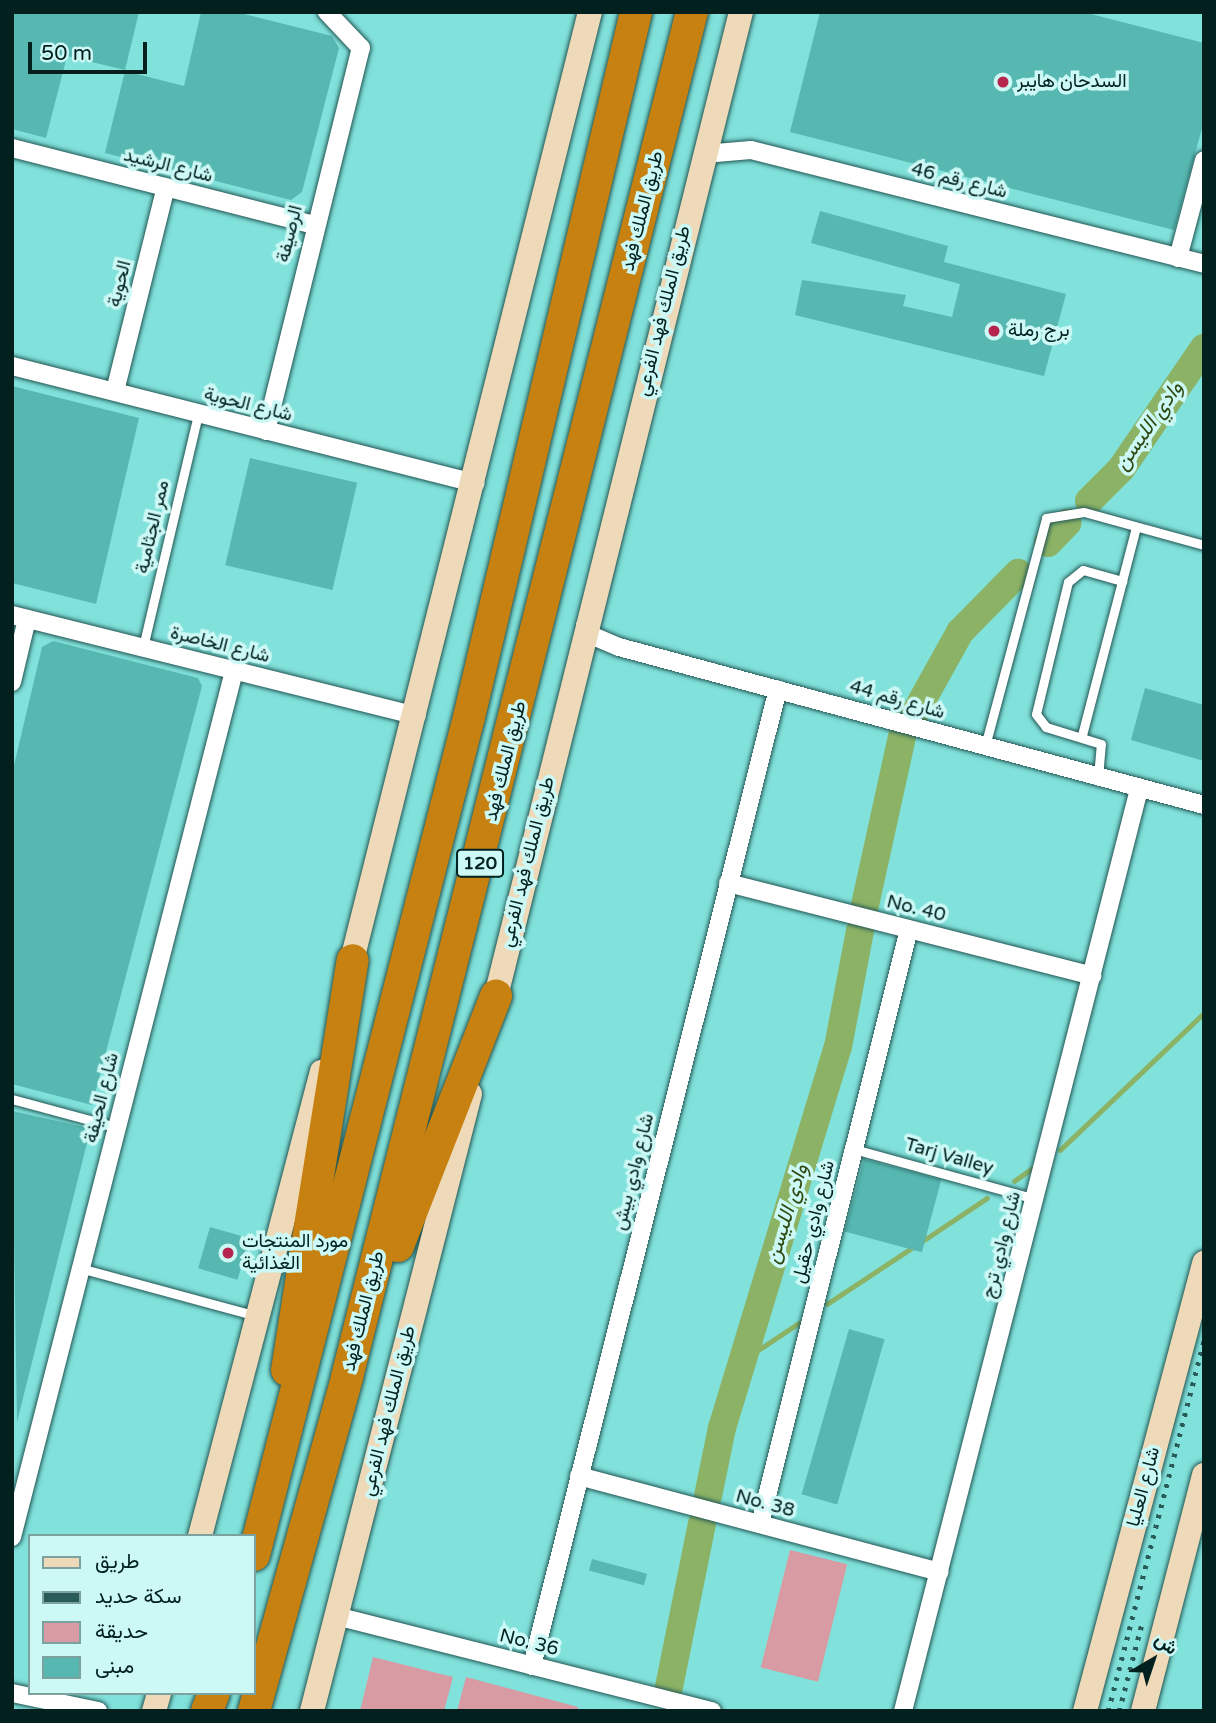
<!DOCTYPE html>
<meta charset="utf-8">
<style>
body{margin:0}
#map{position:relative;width:1216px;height:1723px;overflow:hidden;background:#81e1db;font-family:"Varela Round",Vazirmatn,sans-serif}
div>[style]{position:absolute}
.green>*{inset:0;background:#d89ba3;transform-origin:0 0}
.stream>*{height:4.5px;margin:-2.25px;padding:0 2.25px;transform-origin:2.25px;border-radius:2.25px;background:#8cb365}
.river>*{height:28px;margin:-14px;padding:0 14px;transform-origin:14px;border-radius:14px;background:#8cb365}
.building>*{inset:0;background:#57b8b2;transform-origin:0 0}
.roads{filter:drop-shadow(0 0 2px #225553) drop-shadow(0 0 2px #225553)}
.lane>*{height:9px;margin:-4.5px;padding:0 4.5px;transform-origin:4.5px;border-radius:4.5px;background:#fff}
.street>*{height:18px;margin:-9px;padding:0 9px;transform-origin:9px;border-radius:9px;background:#fff}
.secondary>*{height:24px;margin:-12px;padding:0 12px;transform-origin:12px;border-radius:12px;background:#eed9b8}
.highway>*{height:32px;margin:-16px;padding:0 16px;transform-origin:16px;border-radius:16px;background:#c68111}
.rail>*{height:4.5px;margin-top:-2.25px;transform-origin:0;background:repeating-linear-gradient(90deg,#295c59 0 3.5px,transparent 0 10.5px)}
.dots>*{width:19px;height:19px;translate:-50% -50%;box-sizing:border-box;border:4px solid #ccf8f5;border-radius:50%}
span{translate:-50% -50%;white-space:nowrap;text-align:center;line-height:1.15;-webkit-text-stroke:7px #ccf8f5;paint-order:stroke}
.shield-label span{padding:2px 5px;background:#ccf8f5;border:2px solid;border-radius:5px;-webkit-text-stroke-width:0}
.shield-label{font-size:18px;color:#01201e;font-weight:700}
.poi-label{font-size:19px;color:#01201e}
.left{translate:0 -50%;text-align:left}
.street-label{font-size:19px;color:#01201e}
.water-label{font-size:21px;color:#304911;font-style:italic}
.frame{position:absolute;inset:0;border:14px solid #01201e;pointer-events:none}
.legend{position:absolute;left:28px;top:1534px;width:228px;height:161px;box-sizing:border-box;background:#ccf8f5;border:2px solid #7ba29f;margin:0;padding:9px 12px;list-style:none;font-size:21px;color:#01201e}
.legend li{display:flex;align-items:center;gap:14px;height:35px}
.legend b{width:35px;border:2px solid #7ba29f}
.north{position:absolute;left:1118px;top:1625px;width:70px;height:70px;-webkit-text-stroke:5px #ccf8f5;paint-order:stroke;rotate:39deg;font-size:19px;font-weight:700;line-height:28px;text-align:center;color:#01201e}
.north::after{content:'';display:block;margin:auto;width:24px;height:32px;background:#01201e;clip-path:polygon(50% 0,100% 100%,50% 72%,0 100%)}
.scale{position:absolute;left:28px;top:42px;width:119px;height:32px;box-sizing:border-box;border:4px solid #01201e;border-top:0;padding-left:9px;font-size:21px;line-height:24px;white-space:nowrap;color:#01201e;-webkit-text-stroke:5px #ccf8f5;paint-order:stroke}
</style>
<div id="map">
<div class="green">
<div style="left:790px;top:1550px;width:59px;height:121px;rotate:14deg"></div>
<div style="clip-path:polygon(373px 1657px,453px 1677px,444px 1711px,360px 1711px)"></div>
<div style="clip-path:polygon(466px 1677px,578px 1707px,577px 1711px,457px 1711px)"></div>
</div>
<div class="stream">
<div style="left:1060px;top:1150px;width:199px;rotate:-43.6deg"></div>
<div style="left:1014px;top:1181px;width:21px;rotate:-35deg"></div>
<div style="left:921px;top:1242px;width:79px;rotate:-33.7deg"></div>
<div style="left:827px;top:1304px;width:103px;rotate:-33.5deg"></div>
<div style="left:743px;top:1360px;width:67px;rotate:-33.5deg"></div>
</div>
<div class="river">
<div style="left:1089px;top:501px;width:45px;rotate:-45deg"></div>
<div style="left:1121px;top:469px;width:147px;rotate:-55.6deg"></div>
<div style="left:1048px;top:543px;width:28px;rotate:-46deg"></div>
<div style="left:915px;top:713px;width:93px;rotate:-60.9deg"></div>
<div style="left:960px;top:632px;width:83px;rotate:-45.5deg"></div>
<div style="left:865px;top:905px;width:172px;rotate:-77.6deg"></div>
<div style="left:708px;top:1496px;width:69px;rotate:-78.4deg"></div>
<div style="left:722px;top:1428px;width:398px;rotate:-73.1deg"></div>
<div style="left:838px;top:1047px;width:118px;rotate:-79.3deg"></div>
<div style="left:669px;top:1687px;width:166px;rotate:-78.6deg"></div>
</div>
<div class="building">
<div style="clip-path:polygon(12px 12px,139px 12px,125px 70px,67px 56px,46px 138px,12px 129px)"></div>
<div style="clip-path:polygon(201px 12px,236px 12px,332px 36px,339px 48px,302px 192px,291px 200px,105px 153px,125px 71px,184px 86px)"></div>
<div style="clip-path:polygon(820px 12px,1083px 12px,1204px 43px,1204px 121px,1174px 230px,790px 132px)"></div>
<div style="clip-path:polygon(820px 211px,948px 246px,944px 262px,1066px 294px,1044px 376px,795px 315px,802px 280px,906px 295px,903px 306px,952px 317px,960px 284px,811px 243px)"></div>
<div style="clip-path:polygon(12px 386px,139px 418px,96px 604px,12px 583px)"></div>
<div style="left:250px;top:458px;width:110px;height:110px;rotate:13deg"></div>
<div style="clip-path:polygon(53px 641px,198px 678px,202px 686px,92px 1105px,12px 1084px,12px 774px,42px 647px)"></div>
<div style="clip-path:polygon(1145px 688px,1204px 705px,1204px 761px,1131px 740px)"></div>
<div style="clip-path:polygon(12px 1111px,84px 1127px,89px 1135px,17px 1422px)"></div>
<div style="left:864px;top:1159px;width:80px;height:75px;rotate:15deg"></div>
<div style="left:210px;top:1227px;width:41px;height:43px;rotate:16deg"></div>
<div style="left:849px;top:1329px;width:37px;height:172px;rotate:16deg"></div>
<div style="left:592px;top:1559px;width:57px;height:12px;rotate:15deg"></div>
</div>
<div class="roads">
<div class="lane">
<div style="left:143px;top:647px;width:239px;rotate:-76.7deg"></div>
<div style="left:1082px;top:735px;width:159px;rotate:-75.4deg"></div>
<div style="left:985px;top:746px;width:236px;rotate:-75deg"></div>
<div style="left:1046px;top:518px;width:38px;rotate:-9deg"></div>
<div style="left:1084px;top:512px;width:124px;rotate:15.4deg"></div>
<div style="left:1098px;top:777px;width:33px;rotate:-85deg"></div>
<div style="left:1101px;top:744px;width:58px;rotate:-162.8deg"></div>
<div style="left:1046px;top:727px;width:16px;rotate:-128deg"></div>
<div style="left:1036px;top:714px;width:136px;rotate:-76.4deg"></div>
<div style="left:1068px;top:582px;width:19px;rotate:-39deg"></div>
<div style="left:1083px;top:570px;width:41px;rotate:15.8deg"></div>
<div style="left:1122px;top:581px;width:56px;rotate:-75.5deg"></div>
<div style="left:12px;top:1099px;width:108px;rotate:15.1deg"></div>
<div style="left:854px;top:1149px;width:188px;rotate:15.4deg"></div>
<div style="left:80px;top:1268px;width:183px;rotate:15.2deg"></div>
</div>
<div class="street">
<div style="left:12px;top:148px;width:311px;rotate:14.3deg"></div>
<div style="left:704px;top:154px;width:47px;rotate:-4.9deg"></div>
<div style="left:751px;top:150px;width:467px;rotate:14.1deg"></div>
<div style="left:1178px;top:258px;width:101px;rotate:-75.1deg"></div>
<div style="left:12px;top:366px;width:478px;rotate:14.2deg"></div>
<div style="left:115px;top:391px;width:210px;rotate:-76deg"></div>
<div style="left:266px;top:431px;width:395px;rotate:-76.1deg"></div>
<div style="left:361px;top:48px;width:50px;rotate:-133.4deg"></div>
<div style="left:12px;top:615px;width:417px;rotate:14deg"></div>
<div style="left:585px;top:625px;width:14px;rotate:54deg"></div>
<div style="left:593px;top:636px;width:28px;rotate:23deg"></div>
<div style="left:619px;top:647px;width:606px;rotate:15.11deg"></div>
<div style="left:12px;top:682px;width:65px;rotate:-76.6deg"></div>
<div style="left:728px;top:883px;width:376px;rotate:14.3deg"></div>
<div style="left:579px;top:1476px;width:373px;rotate:14.9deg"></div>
<div style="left:760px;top:1524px;width:613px;rotate:-75.94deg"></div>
<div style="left:12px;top:1537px;width:894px;rotate:-75.62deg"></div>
<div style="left:336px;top:1616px;width:388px;rotate:14.2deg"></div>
<div style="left:532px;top:1666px;width:1007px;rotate:-75.87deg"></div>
<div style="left:12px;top:1693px;width:88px;rotate:11.8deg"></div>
<div style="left:903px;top:1711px;width:952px;rotate:-75.64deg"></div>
</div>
<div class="secondary">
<div style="left:348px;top:976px;width:994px;rotate:-75.91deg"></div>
<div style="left:492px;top:1012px;width:1031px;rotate:-76.02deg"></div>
<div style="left:200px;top:1536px;width:480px;rotate:-75.3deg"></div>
<div style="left:154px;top:1711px;width:19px;rotate:-74deg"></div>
<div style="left:312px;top:1711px;width:637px;rotate:-75.64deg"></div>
<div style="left:1085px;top:1711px;width:464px;rotate:-75.1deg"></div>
<div style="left:1143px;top:1711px;width:244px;rotate:-75.5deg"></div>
</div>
<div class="highway">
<div style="left:398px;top:1246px;width:269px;rotate:-68.6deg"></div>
<div style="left:287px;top:1370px;width:415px;rotate:-80.9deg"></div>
<div style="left:254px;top:1555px;width:865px;rotate:-75.61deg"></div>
<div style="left:469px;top:717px;width:725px;rotate:-76.67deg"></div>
<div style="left:207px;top:1711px;width:19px;rotate:-69deg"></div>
<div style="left:254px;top:1711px;width:347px;rotate:-74.4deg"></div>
<div style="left:347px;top:1377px;width:1408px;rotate:-75.82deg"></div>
</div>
</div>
<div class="rail">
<div style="left:1108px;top:1711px;width:383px;rotate:-75.5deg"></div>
<div style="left:1119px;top:1711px;width:91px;rotate:-75.4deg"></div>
</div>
<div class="dots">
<div style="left:1003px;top:82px;background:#b6254e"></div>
<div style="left:994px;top:331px;background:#b6254e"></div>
<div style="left:228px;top:1253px;background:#b6254e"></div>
</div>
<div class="shield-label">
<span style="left:480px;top:863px">120</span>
</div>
<div class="poi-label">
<span class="left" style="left:1017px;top:82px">السدحان هايبر</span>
<span class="left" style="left:1008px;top:331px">برج رملة</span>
<span class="left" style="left:242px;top:1253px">مورد المنتجات<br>الغذائية</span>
</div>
<div class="street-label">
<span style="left:168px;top:166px;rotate:14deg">شارع الرشيد</span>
<span style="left:959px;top:181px;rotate:14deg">شارع رقم 46</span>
<span style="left:643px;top:211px;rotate:-76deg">طريق الملك فهد</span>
<span style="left:290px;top:234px;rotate:-76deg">الرصيفة</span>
<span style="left:120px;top:284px;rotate:-76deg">الحوية</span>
<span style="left:664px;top:311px;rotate:-76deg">طريق الملك فهد الفرعي</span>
<span style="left:248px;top:405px;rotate:14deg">شارع الحوية</span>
<span style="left:153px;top:527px;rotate:-77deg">ممر الجثامية</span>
<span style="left:220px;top:645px;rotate:14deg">شارع الخاصرة</span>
<span style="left:897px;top:700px;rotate:16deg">شارع رقم 44</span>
<span style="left:506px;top:761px;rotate:-76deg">طريق الملك فهد</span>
<span style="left:528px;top:862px;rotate:-76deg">طريق الملك فهد الفرعي</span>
<span style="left:916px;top:909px;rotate:14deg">No. 40</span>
<span style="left:102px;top:1098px;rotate:-76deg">شارع الحيفة</span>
<span style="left:949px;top:1157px;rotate:16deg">Tarj Valley</span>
<span style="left:634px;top:1172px;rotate:-76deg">شارع وادي بيش</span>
<span style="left:814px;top:1222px;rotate:-76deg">شارع وادي حقيل</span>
<span style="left:1002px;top:1245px;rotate:-76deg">شارع وادي ترج</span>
<span style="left:364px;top:1311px;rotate:-76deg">طريق الملك فهد</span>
<span style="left:389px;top:1411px;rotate:-76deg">طريق الملك فهد الفرعي</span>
<span style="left:1144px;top:1487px;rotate:-75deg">شارع العليا</span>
<span style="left:765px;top:1504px;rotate:15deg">No. 38</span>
<span style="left:529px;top:1643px;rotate:14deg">No. 36</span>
</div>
<div class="water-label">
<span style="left:1149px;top:426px;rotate:-55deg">وادي الليسن</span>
<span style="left:787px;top:1214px;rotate:-73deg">وادي الليسن</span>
</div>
<div class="frame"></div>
<ul class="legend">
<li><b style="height:9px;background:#eed9b8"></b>طريق</li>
<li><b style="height:9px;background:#295c59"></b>سكة حديد</li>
<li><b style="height:19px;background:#d89ba3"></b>حديقة</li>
<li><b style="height:19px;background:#57b8b2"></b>مبنى</li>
</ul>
<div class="north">ش</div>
<div class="scale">50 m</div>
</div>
